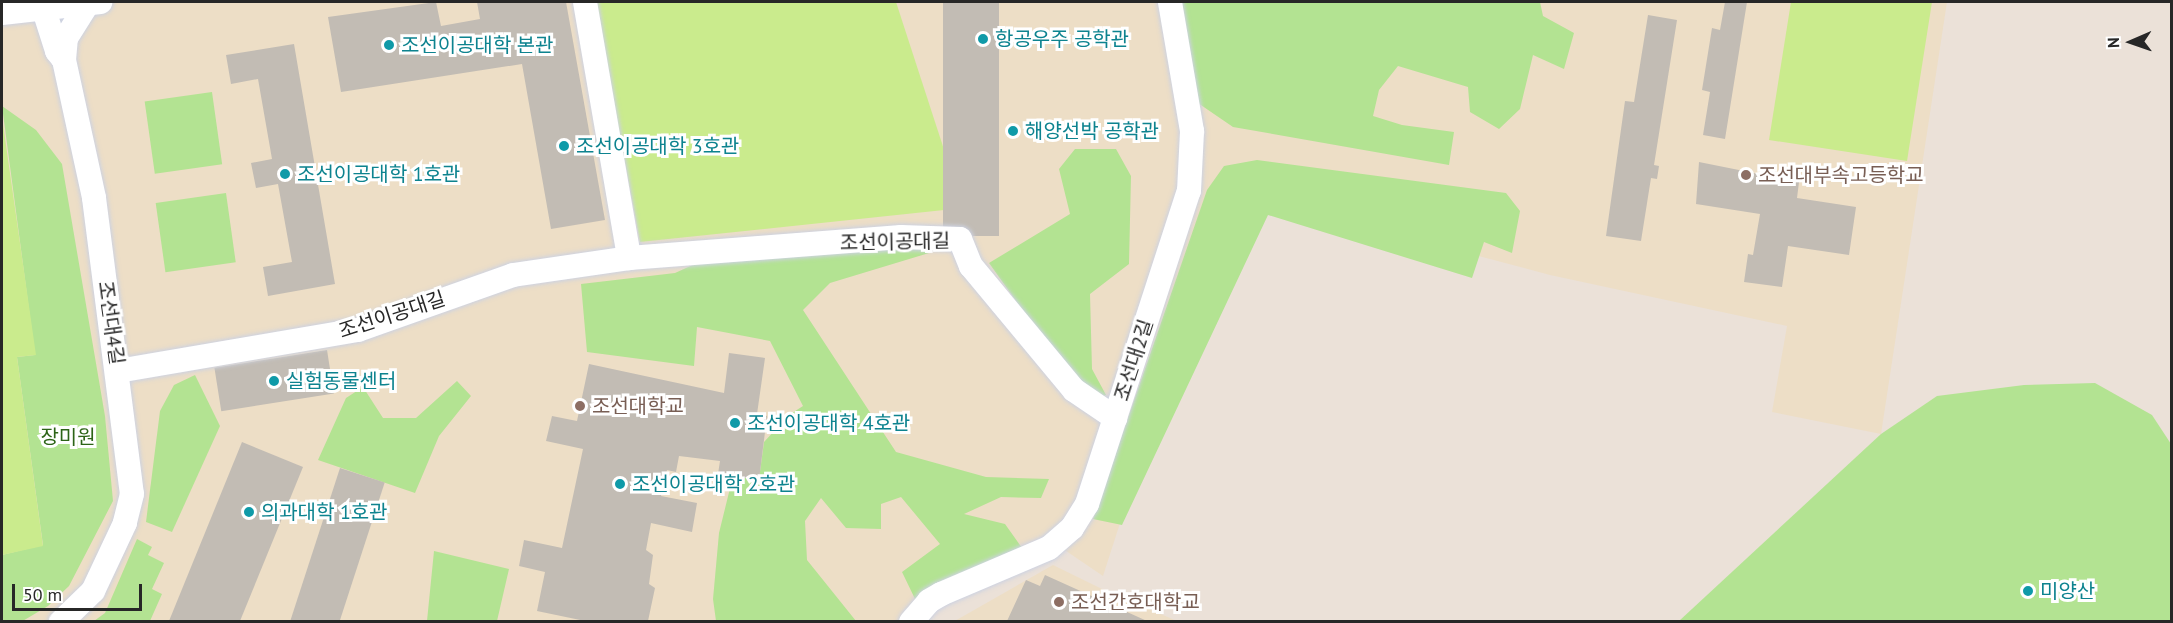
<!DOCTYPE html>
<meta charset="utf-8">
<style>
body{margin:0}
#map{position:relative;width:2173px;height:623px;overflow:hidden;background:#ebe1d8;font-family:"PT Sans","Noto Sans KR",sans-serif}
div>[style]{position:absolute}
.education>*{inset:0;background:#eddec6}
.green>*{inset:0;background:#b3e392;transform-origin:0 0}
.pitch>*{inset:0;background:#caeb8d}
.building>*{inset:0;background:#c2bcb4;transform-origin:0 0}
.roads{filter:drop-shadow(0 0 2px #cdd2e1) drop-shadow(0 0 2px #cdd2e1)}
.minor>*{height:24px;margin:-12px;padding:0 12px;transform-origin:12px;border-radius:12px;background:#fff}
.dots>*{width:16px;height:16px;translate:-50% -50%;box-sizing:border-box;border:3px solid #fff;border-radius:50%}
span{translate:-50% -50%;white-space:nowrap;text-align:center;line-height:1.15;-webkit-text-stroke:6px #fff;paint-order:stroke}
.culture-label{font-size:20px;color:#0d838f}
.left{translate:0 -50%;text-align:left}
.education-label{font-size:20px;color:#785e54}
.street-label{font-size:20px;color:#272727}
.park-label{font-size:20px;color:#2c6417}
.frame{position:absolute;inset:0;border:3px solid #272727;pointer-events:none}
.north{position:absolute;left:2101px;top:12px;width:60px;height:60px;-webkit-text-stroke:4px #fff;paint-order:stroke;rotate:268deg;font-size:16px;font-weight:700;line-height:24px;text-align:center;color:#272727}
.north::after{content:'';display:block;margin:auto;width:21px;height:27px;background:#272727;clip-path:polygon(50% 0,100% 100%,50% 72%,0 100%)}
.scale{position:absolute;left:12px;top:584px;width:130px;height:27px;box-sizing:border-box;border:3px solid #272727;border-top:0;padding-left:8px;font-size:18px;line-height:21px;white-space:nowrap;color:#272727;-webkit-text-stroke:4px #fff;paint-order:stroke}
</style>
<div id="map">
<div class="education">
<div style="clip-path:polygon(2px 2px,1947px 2px,1881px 434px,1772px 412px,1787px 326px,1550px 275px,1249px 195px,1223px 203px,1103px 576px,1044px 536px,905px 609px,901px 622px,2px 621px)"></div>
<div style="clip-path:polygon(1053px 565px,1100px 588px,1177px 621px,953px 622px)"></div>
</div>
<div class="green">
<div style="clip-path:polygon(1177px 2px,1540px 2px,1543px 16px,1574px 33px,1564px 69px,1533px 55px,1520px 109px,1499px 129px,1470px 112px,1468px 87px,1398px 66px,1379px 90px,1373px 116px,1402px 125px,1454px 132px,1449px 165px,1233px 127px,1195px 101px)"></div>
<div style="left:212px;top:92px;width:73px;height:68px;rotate:82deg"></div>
<div style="clip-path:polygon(2px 106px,36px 130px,62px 164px,105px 416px,113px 501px,69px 586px,48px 606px,21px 622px,2px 621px,2px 555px,43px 545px,17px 357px,35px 355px)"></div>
<div style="clip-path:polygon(1075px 149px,1116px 149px,1131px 176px,1129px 264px,1090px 294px,1092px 369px,1106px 395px,1094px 399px,1066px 371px,989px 263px,1070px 214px,1059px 169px)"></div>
<div style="clip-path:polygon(1257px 160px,1506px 193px,1520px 211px,1512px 253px,1484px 242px,1472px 278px,1268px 215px,1122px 525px,1093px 519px,1207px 190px,1224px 166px)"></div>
<div style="left:226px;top:193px;width:70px;height:71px;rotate:82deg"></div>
<div style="clip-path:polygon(919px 248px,929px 253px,830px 283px,803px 310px,896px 452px,986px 477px,1049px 479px,1041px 498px,1001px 497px,964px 514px,1005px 524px,1022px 548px,917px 603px,902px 572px,940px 544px,901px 497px,881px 504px,881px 529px,846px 528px,821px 498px,805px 521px,807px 560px,856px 621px,716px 621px,713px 599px,719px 533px,733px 476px,759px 479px,764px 442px,789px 415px,803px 406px,770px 341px,697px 327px,694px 366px,587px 352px,581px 284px,675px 273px,708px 258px)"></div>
<div style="clip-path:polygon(195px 375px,220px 426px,172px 532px,146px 522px,160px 411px,174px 385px)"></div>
<div style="clip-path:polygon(457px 381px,471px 396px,439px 436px,415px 493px,318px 460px,346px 398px,363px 387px,383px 418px,416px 418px)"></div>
<div style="clip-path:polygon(2095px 383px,2152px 415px,2171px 444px,2171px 621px,1679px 621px,1881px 434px,1937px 396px,2024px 385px)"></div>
<div style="clip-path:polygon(137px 539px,152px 547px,148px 555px,164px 563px,152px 589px,162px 594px,150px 621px,94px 621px,105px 613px)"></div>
<div style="clip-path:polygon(434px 551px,509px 569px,497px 621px,427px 621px)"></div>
</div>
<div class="pitch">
<div style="clip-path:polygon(595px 2px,896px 2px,963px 208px,640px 242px)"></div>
<div style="clip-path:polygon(1791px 2px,1932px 2px,1907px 161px,1769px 140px)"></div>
<div style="clip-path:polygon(2px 117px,36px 355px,17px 357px,43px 546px,2px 555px)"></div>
</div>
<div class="building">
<div style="clip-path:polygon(436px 2px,441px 26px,480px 19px,477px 2px,566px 2px,605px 220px,551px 229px,522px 64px,341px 92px,328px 17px)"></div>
<div style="left:943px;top:2px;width:56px;height:234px"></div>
<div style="clip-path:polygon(1725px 2px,1747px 2px,1725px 139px,1703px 135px,1710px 92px,1702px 90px,1712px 28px,1720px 30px)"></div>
<div style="clip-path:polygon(1648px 15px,1677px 20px,1654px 165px,1659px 166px,1657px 179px,1651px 178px,1641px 241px,1606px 236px,1625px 101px,1634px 102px)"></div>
<div style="clip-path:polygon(294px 44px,335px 284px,268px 296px,263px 267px,292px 262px,278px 184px,256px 188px,251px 163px,272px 159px,258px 79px,231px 84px,226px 55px)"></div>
<div style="clip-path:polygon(1699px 162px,1799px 182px,1797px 198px,1856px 207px,1849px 255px,1788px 246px,1782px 287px,1744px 282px,1748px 254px,1753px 255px,1760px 214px,1696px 204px)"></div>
<div style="left:327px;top:350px;width:44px;height:114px;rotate:81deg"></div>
<div style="clip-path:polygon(729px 353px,765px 358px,757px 414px,767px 416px,759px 480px,718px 474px,720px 461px,679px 456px,676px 472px,667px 470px,661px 496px,697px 503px,692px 532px,651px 523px,646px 550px,653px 555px,649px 584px,655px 588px,648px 621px,585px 621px,537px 611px,545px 572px,519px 566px,524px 540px,562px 548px,583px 449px,546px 441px,552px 416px,577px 421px,589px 364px,724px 393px)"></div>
<div style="clip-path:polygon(242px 442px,303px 467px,240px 621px,169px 621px)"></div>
<div style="left:340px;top:468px;width:47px;height:161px;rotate:18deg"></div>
<div style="clip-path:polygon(1045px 575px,1147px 621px,1007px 621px,1026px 580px,1040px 586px)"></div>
</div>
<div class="roads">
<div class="minor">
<div style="left:585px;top:2px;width:260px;rotate:80.2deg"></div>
<div style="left:44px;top:10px;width:43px;rotate:72.4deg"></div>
<div style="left:57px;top:51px;width:11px;rotate:52deg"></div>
<div style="left:64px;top:60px;width:141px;rotate:77.7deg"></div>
<div style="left:94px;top:198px;width:298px;rotate:82.7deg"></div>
<div style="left:132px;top:494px;width:30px;rotate:104deg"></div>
<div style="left:125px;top:523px;width:75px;rotate:115.2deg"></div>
<div style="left:93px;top:591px;width:45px;rotate:135.9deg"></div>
<div style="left:2px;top:13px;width:99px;rotate:-6.4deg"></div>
<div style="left:64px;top:60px;width:22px;rotate:-85deg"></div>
<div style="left:66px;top:38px;width:41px;rotate:-57.8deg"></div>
<div style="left:118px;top:371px;width:243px;rotate:-9.7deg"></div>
<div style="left:358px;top:330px;width:164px;rotate:-19.5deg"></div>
<div style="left:513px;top:275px;width:117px;rotate:-8.3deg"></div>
<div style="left:629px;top:258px;width:273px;rotate:-4.4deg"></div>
<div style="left:901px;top:237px;width:59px;rotate:1.9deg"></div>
<div style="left:960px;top:239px;width:29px;rotate:68deg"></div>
<div style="left:971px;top:266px;width:161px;rotate:50.3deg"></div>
<div style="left:1074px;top:390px;width:50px;rotate:34.3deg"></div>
<div style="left:911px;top:622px;width:28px;rotate:-49deg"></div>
<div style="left:929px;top:601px;width:14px;rotate:-30deg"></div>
<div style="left:941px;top:594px;width:117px;rotate:-23.1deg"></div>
<div style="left:1049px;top:548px;width:30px;rotate:-41deg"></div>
<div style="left:1072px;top:528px;width:28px;rotate:-58deg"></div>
<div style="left:1087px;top:504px;width:329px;rotate:-72deg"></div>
<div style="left:1189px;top:191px;width:60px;rotate:-87.1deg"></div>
<div style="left:1192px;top:131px;width:131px;rotate:-99.7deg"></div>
</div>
</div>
<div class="dots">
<div style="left:983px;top:39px;background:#0f9aa8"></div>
<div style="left:389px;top:45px;background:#0f9aa8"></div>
<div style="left:1013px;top:131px;background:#0f9aa8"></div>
<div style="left:564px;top:146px;background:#0f9aa8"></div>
<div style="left:285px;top:174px;background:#0f9aa8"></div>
<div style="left:1746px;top:175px;background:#8d6e63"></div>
<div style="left:274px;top:381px;background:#0f9aa8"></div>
<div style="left:580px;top:406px;background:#8d6e63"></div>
<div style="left:735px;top:423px;background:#0f9aa8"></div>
<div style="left:620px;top:484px;background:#0f9aa8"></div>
<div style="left:249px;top:512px;background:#0f9aa8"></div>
<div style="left:2028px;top:591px;background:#0f9aa8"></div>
<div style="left:1059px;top:602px;background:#8d6e63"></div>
</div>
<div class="culture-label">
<span class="left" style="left:995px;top:39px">항공우주 공학관</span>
<span class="left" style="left:401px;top:45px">조선이공대학 본관</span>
<span class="left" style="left:1025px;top:131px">해양선박 공학관</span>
<span class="left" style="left:576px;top:146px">조선이공대학 3호관</span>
<span class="left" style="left:297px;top:174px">조선이공대학 1호관</span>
<span class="left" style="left:286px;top:381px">실험동물센터</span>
<span class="left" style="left:747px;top:423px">조선이공대학 4호관</span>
<span class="left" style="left:632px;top:484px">조선이공대학 2호관</span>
<span class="left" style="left:261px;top:512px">의과대학 1호관</span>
<span class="left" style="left:2040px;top:591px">미양산</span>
</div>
<div class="education-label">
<span class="left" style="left:1758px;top:175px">조선대부속고등학교</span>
<span class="left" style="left:592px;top:406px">조선대학교</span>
<span class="left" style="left:1071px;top:602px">조선간호대학교</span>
</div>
<div class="street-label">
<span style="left:895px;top:242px;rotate:-1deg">조선이공대길</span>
<span style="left:392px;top:315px;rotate:-18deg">조선이공대길</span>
<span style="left:111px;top:323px;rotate:82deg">조선대4길</span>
<span style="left:1134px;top:360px;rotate:-72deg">조선대2길</span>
</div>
<div class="park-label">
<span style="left:68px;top:437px">장미원</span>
</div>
<div class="frame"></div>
<div class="north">N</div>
<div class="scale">50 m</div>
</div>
